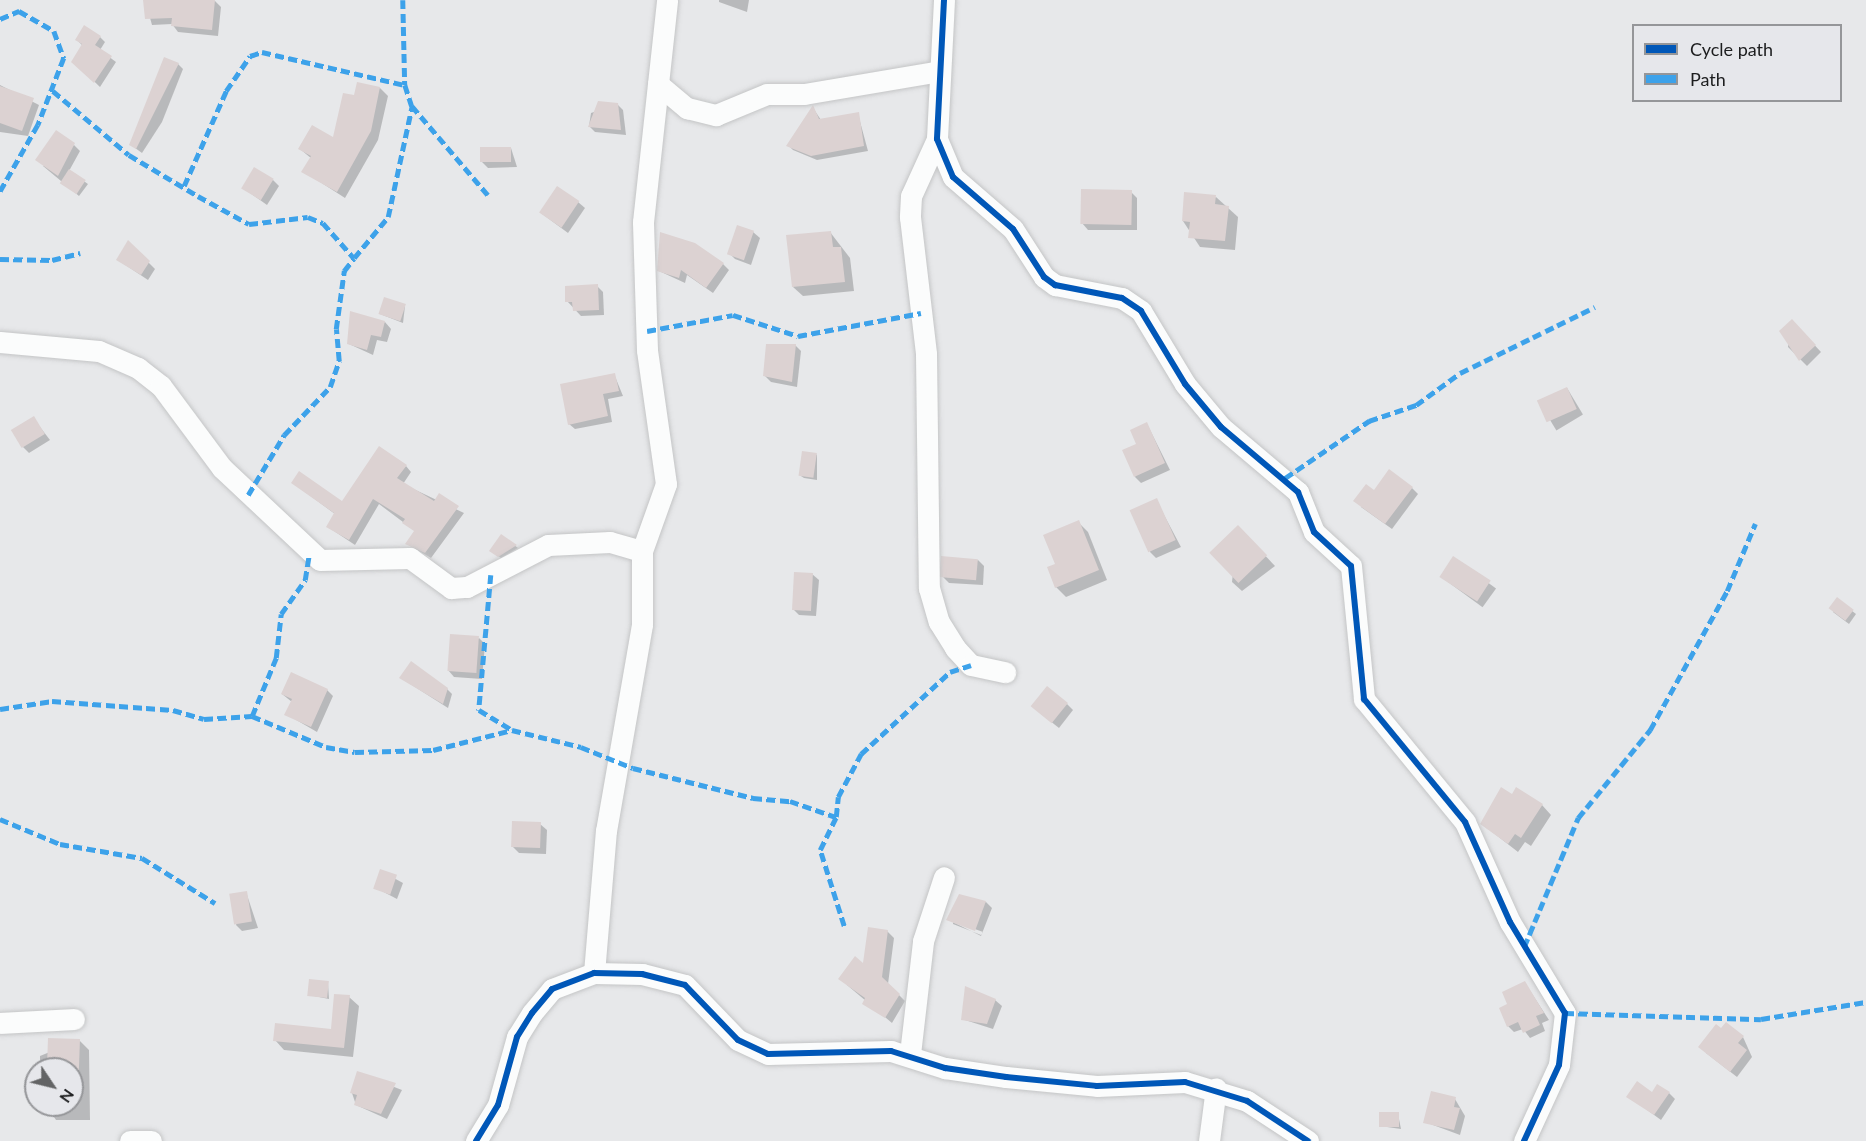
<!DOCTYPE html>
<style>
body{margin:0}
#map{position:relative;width:1866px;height:1141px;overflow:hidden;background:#e7e8ea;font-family:Lato,sans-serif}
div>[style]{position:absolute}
.shadow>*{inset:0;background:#0003;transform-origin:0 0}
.building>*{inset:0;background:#dcd2d2;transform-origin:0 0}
.roads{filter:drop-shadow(0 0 2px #c4c5c6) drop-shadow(0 0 2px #c4c5c6)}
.minor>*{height:21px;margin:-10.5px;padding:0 10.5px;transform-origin:10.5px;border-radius:10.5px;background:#fbfcfc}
.quiet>*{height:4.5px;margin-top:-2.25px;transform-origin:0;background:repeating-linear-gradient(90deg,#3da2ea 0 9px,transparent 0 13.5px)}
.cycleway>*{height:6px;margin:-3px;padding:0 3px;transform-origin:3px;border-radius:3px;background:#0057b8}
span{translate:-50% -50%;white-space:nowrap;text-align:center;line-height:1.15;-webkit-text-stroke:4.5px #e6e7eb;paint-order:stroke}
.legend{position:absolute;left:1632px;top:24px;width:210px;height:78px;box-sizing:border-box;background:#e6e7eb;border:2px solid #959699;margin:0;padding:8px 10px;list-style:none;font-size:18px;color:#1c1d1e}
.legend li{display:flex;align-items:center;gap:12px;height:30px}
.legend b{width:30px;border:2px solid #959699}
.north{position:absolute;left:24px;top:1057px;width:60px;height:60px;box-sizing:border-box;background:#e6e7eb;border:2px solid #959699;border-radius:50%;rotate:125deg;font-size:16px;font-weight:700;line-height:24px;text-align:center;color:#1c1d1e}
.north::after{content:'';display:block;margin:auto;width:21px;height:27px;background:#636465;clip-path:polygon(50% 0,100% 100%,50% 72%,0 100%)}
</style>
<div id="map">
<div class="shadow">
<div style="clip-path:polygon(145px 0,215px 1px,221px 7px,218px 36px,178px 32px,172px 24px,152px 25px)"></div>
<div style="clip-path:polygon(749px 0,747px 12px,719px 2px,719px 0)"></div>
<div style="clip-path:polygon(100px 37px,105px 42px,100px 50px,116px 62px,100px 87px,73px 61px,83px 46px,77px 40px)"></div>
<div style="clip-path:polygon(178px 64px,183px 69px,162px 122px,142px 153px,131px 145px)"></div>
<div style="clip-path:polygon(0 85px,39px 105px,28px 136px,0 132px)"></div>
<div style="clip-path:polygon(380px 88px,388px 96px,378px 140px,345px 198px,303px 171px,312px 159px,300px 149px,334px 139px,355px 97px)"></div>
<div style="clip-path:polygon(617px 104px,623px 110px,626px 135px,595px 132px,589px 126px,591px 113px)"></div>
<div style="clip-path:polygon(813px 108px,821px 120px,858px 114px,868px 151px,817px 160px,793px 150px,788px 145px)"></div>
<div style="clip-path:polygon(74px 145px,80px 151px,69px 171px,88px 184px,79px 196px,43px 166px)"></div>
<div style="clip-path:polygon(511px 148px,517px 167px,488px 168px,482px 162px)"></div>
<div style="clip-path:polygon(273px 180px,279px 186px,267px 205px,243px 188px)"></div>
<div style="clip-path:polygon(1131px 192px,1137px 198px,1137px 230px,1088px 230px,1082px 223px)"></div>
<div style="clip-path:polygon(1216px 197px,1238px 217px,1235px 250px,1200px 247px,1183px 221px)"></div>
<div style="clip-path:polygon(578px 202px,585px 208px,568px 233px,541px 213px)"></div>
<div style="clip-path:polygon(753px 232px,760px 238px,751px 265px,735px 259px,729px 253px)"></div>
<div style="clip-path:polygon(830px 232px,850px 258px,854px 291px,803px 296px,793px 287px)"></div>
<div style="clip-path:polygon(128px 242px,155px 269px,148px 280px,118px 260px)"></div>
<div style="clip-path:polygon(723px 264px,729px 270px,713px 293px,687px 275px,685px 283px,659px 271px)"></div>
<div style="clip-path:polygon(597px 286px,603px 292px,604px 315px,581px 316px,567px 301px)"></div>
<div style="clip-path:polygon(405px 306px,403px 323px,380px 314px)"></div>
<div style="clip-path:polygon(1792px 321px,1821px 352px,1807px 366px,1788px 347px)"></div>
<div style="clip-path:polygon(385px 322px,391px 329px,387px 342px,377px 340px,373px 355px,349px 344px)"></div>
<div style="clip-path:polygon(795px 345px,801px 351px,797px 387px,771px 382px,764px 375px)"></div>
<div style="clip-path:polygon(614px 374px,623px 396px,608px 399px,612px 422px,575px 429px,569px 424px)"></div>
<div style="left:1567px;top:388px;width:31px;height:31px;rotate:59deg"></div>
<div style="clip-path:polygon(33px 418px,50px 440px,29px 453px,23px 447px)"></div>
<div style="clip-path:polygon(1147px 424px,1170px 470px,1141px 483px,1135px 477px)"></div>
<div style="clip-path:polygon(817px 454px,817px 480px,804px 478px,801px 476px)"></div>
<div style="clip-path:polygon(406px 466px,411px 472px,403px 484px,464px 513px,431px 558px,407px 544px,415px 531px,379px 504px,355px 545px,328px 527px,335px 514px,293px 483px,342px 503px)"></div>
<div style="clip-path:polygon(1412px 488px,1418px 494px,1392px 529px,1361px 507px,1374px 492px)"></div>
<div style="clip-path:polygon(1156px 500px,1181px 547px,1156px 558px,1150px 552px)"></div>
<div style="clip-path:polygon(1078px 522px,1088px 532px,1107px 580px,1066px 597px,1056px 587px,1057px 565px)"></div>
<div style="clip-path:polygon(1238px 527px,1275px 566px,1242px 591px,1232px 582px)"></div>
<div style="clip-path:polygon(502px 536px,518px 548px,501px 558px,494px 553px)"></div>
<div style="left:1454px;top:558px;width:52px;height:23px;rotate:36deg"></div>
<div style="clip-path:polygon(978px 560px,984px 566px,983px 585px,949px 583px,943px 577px)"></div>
<div style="clip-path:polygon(812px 574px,819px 580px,816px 616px,799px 615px,793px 609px)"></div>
<div style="clip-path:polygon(1838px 600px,1856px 614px,1849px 624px,1833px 612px)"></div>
<div style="clip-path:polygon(479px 638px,485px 644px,482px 679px,454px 677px,448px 670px)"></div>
<div style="clip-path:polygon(401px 678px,447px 689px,452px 694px,448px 708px)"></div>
<div style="clip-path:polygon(327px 690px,333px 696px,317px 732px,286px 714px,292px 702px,282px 694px)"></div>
<div style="clip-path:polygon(1067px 704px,1073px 710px,1059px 728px,1040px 713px)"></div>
<div style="clip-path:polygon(1512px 796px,1542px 805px,1551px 815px,1531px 846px,1525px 842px,1518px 852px,1482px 824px)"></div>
<div style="clip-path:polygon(540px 824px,547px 830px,546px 854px,519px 853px,513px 847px)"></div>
<div style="clip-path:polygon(381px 871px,403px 883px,397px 899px,376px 888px)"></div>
<div style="clip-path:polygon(246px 892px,258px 928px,242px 931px,236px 925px)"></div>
<div style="clip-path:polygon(evenodd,986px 902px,992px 908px,981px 936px,947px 919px,986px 902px,953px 921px,983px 932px,981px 935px,953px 924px,953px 921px)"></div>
<div style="clip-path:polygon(887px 931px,894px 938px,888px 984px,905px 1001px,892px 1023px,847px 985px)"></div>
<div style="clip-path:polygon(328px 983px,329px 999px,309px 995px)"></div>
<div style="clip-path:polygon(1525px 983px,1549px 1020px,1542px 1023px,1545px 1031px,1530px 1038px,1523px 1029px,1514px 1032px,1508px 1026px,1509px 1005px)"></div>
<div style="clip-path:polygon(349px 997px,359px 1006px,353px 1057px,284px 1050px,275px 1040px,332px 1030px)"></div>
<div style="clip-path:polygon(995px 1000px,1002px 1006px,993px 1029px,962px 1019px)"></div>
<div style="clip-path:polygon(1743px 1037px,1752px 1057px,1737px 1077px,1706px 1053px)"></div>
<div style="clip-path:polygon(79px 1040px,89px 1050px,90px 1120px,56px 1120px,46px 1105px,72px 1105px,72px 1069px,40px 1069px,40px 1056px)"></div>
<div style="clip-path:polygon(358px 1073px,402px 1090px,387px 1119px,356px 1105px,352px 1093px)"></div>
<div style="clip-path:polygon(1669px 1093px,1675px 1099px,1661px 1120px,1628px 1096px)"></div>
<div style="clip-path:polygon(1455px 1099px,1465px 1116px,1460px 1135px,1425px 1122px)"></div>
<div style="clip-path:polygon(1398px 1114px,1401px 1129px,1380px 1126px)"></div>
</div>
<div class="building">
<div style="clip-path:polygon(143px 0,215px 0,212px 30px,171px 26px,172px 18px,145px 19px)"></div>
<div style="clip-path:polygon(84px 25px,101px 36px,95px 45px,112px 56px,94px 83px,71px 62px,82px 44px,75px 40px)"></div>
<div style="clip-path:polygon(164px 57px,179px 63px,136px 149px,129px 145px)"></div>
<div style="clip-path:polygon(357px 82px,380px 87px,371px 131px,337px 192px,301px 172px,311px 156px,298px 149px,312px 125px,333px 137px,343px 93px,354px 95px)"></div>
<div style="clip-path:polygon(0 86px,34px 98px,22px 131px,0 123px)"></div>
<div style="clip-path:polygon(598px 101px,618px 103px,621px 130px,588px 127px)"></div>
<div style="clip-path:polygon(813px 105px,819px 119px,859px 112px,864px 146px,811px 156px,786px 146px)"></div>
<div style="clip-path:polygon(56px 130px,75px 143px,58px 176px,35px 160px)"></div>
<div style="left:480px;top:147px;width:31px;height:15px"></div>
<div style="left:254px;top:167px;width:23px;height:25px;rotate:31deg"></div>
<div style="left:69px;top:169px;width:20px;height:17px;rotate:33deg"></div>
<div style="left:557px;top:186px;width:27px;height:32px;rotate:34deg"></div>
<div style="left:1081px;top:189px;width:51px;height:35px;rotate:1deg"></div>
<div style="clip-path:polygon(1184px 192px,1216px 195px,1215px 204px,1229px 206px,1225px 241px,1188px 238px,1190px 222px,1182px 221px)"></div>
<div style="left:737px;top:225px;width:18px;height:31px;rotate:19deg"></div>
<div style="clip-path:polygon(831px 231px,833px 247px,841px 247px,845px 282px,792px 287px,786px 235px)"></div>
<div style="clip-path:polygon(660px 232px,695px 243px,724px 263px,706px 288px,681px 270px,679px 278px,657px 271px)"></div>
<div style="clip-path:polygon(128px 240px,150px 261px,141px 275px,116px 260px)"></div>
<div style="clip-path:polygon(598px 284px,599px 310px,573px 311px,572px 302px,565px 302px,565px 286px)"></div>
<div style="left:384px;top:297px;width:23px;height:18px;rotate:18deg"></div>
<div style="clip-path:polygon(350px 311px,385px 321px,381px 337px,371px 335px,367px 350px,347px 344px)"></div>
<div style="clip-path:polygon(1792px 319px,1816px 345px,1799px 361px,1779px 331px)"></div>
<div style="clip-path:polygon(766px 344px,796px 344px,792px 382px,763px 376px)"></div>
<div style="clip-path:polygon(615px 373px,619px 391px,603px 394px,608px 416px,568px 425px,560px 384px)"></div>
<div style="left:1567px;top:387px;width:24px;height:33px;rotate:66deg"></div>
<div style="left:34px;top:416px;width:21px;height:27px;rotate:59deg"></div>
<div style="clip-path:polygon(1147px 422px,1165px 463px,1134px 477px,1122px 450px,1136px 444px,1130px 430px)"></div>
<div style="clip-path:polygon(379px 446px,407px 465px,397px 478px,434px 501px,439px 493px,459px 506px,425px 553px,405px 544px,414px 531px,402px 523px,405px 519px,373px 499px,349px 540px,326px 527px,334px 513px,291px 483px,299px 471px,342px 501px)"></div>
<div style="left:802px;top:451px;width:15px;height:25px;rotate:8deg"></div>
<div style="clip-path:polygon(1389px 469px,1413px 487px,1385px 524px,1353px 501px,1366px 484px,1374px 490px)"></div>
<div style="left:1157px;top:498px;width:46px;height:30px;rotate:66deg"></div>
<div style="clip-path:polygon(1079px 520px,1099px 570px,1055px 588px,1047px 567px,1055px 564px,1043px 535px)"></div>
<div style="left:1238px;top:525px;width:42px;height:40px;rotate:46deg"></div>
<div style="clip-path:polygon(501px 534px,517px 545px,498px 557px,489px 551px)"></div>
<div style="left:941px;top:556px;width:37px;height:21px;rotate:5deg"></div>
<div style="left:1453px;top:556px;width:45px;height:25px;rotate:33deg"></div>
<div style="left:794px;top:572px;width:19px;height:38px;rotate:3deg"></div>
<div style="left:1837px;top:597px;width:21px;height:14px;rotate:37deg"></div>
<div style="left:450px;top:634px;width:29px;height:37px;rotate:4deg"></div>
<div style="clip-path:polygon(411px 661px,448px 688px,443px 704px,399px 678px)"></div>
<div style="clip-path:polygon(291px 672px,328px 689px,311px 727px,284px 715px,292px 699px,281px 694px)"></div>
<div style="left:1047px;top:686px;width:27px;height:26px;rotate:39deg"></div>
<div style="clip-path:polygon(1501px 787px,1512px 794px,1516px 787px,1543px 804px,1521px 838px,1515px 834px,1508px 844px,1480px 824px)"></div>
<div style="left:512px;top:821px;width:29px;height:26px;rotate:2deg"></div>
<div style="left:380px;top:869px;width:18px;height:21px;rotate:19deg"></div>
<div style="left:247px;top:891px;width:31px;height:18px;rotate:81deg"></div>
<div style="clip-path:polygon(959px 894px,986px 901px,975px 931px,946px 920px)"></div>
<div style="clip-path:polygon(868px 927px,888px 930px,882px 977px,900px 994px,885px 1018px,862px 1004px,865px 998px,838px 979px,855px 956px,863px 963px)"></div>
<div style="left:309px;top:979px;width:20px;height:17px;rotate:6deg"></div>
<div style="clip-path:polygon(1525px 981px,1544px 1013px,1536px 1016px,1540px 1025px,1523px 1033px,1518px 1022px,1507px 1027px,1499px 1008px,1507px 1004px,1502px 992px)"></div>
<div style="clip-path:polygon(965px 986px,996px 999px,987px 1024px,961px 1020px)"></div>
<div style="clip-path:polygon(334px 994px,350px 995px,344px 1048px,273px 1041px,275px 1023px,331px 1029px)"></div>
<div style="clip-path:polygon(1726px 1022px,1744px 1036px,1738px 1043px,1747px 1050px,1730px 1072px,1698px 1047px,1716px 1024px,1721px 1028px)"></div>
<div style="left:48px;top:1038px;width:32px;height:31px;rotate:2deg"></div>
<div style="clip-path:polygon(357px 1071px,396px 1083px,381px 1114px,354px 1105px,357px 1095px,350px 1093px)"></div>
<div style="clip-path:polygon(1637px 1081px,1652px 1092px,1657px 1084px,1670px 1092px,1654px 1115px,1626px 1097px)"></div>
<div style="clip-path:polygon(1431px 1091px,1456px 1097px,1454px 1107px,1460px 1108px,1454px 1130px,1423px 1123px)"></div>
<div style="left:1379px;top:1112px;width:20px;height:15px"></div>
</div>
<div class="roads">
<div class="minor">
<div style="left:944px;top:0;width:139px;rotate:92.9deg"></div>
<div style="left:937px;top:139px;width:41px;rotate:67.2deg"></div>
<div style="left:953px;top:177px;width:79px;rotate:40.9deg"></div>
<div style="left:1013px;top:229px;width:57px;rotate:57.1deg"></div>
<div style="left:1044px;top:277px;width:14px;rotate:36deg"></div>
<div style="left:1055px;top:285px;width:68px;rotate:11deg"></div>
<div style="left:1122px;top:298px;width:23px;rotate:34deg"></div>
<div style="left:1141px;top:311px;width:85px;rotate:58.9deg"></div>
<div style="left:1185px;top:384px;width:56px;rotate:50.1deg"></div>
<div style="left:1221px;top:427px;width:101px;rotate:40.2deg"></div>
<div style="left:1298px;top:492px;width:43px;rotate:68.2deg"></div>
<div style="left:1314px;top:532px;width:50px;rotate:42.6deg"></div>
<div style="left:1351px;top:566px;width:134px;rotate:84.4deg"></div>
<div style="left:1364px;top:699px;width:159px;rotate:50.6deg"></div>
<div style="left:1465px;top:822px;width:110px;rotate:65.8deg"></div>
<div style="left:1510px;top:922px;width:106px;rotate:58.9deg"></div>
<div style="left:1565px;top:1013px;width:52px;rotate:96.6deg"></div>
<div style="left:1559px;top:1065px;width:84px;rotate:114.7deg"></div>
<div style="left:658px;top:84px;width:38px;rotate:40deg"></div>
<div style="left:687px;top:108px;width:30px;rotate:14deg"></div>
<div style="left:716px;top:115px;width:55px;rotate:-22.4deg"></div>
<div style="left:767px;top:94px;width:37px"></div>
<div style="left:804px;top:94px;width:138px;rotate:-9.6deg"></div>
<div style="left:937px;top:139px;width:63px;rotate:114.5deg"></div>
<div style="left:911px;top:196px;width:21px;rotate:93deg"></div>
<div style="left:910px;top:217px;width:138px;rotate:83.3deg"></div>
<div style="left:926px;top:354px;width:234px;rotate:89.3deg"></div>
<div style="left:929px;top:588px;width:35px;rotate:74deg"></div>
<div style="left:939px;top:622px;width:31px;rotate:58deg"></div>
<div style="left:955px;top:648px;width:23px;rotate:47deg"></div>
<div style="left:971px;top:665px;width:35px;rotate:12deg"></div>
<div style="left:0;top:342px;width:99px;rotate:5.2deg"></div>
<div style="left:99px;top:351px;width:43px;rotate:23.6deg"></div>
<div style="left:138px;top:368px;width:29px;rotate:38deg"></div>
<div style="left:161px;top:386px;width:102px;rotate:53.4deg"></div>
<div style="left:222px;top:468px;width:134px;rotate:43.2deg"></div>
<div style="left:320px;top:560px;width:90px;rotate:-1.3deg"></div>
<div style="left:410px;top:558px;width:51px;rotate:36.2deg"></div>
<div style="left:451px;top:588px;width:16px;rotate:-4deg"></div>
<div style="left:467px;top:587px;width:91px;rotate:-27.4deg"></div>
<div style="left:548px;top:545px;width:62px;rotate:-2.8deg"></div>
<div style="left:610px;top:542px;width:33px;rotate:16deg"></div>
<div style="left:594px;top:973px;width:143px;rotate:-85.2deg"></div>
<div style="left:606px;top:831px;width:210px;rotate:-80.1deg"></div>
<div style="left:642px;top:624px;width:73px;rotate:-90deg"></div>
<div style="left:642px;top:551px;width:71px;rotate:-70.3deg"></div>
<div style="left:666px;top:484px;width:135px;rotate:-98.1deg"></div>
<div style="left:647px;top:350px;width:128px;rotate:-91.8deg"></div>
<div style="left:643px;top:222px;width:223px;rotate:-83.8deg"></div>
<div style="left:0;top:1023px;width:74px;rotate:-3.1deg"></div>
<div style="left:910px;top:1054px;width:114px;rotate:-83.4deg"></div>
<div style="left:923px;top:941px;width:67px;rotate:-71.8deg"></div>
<div style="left:130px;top:1141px;width:21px"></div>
<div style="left:476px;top:1141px;width:42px;rotate:-58.6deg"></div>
<div style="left:498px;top:1105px;width:71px;rotate:-74.4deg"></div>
<div style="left:517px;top:1037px;width:28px;rotate:-58deg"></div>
<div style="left:532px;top:1013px;width:31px;rotate:-50deg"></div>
<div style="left:552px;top:989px;width:45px;rotate:-20.9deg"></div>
<div style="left:594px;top:973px;width:48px;rotate:1.2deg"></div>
<div style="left:642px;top:974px;width:44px;rotate:14.3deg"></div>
<div style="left:685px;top:985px;width:76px;rotate:46.1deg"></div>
<div style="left:738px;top:1040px;width:33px;rotate:25deg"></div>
<div style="left:768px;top:1054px;width:123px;rotate:-1.4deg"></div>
<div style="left:891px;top:1051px;width:57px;rotate:17.5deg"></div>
<div style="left:945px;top:1068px;width:62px;rotate:8.4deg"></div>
<div style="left:1006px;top:1077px;width:91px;rotate:5.6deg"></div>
<div style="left:1097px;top:1086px;width:88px;rotate:-2.6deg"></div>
<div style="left:1185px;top:1082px;width:65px;rotate:17deg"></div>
<div style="left:1247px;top:1101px;width:73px;rotate:33.3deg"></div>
<div style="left:1209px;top:1141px;width:53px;rotate:-82.5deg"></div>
</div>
</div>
<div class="quiet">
<div style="left:403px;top:0;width:85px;rotate:88.7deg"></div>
<div style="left:405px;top:85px;width:22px;rotate:72deg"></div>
<div style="left:412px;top:106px;width:117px;rotate:49.5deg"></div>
<div style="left:0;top:19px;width:21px;rotate:-23deg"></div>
<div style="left:19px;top:11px;width:40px;rotate:29.7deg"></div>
<div style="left:54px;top:31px;width:29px;rotate:70deg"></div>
<div style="left:64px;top:58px;width:72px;rotate:111.2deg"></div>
<div style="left:38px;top:125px;width:77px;rotate:119.6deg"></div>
<div style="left:53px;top:91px;width:99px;rotate:40.1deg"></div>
<div style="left:129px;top:155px;width:80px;rotate:30.7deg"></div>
<div style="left:198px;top:196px;width:58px;rotate:28.8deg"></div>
<div style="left:249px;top:224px;width:59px;rotate:-6.8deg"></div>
<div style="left:308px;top:217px;width:16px;rotate:22deg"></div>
<div style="left:323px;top:223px;width:47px;rotate:48.5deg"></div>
<div style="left:354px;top:258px;width:53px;rotate:-50.3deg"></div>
<div style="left:388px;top:217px;width:114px;rotate:-77.8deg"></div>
<div style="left:184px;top:186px;width:104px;rotate:-66.1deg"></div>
<div style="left:226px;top:91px;width:42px;rotate:-55.6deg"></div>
<div style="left:250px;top:56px;width:13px;rotate:-18deg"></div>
<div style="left:262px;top:52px;width:147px;rotate:13deg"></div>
<div style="left:0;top:259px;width:52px;rotate:1.1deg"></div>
<div style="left:52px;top:260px;width:29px;rotate:-14deg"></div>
<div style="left:647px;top:331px;width:87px;rotate:-10.5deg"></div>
<div style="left:733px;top:315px;width:68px;rotate:17.9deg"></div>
<div style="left:798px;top:336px;width:125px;rotate:-10.6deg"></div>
<div style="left:1285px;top:478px;width:102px;rotate:-34.2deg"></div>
<div style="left:1369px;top:421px;width:50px;rotate:-18.8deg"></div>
<div style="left:1416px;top:405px;width:54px;rotate:-36deg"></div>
<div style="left:1460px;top:373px;width:150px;rotate:-26.1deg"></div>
<div style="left:248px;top:495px;width:70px;rotate:-59deg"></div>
<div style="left:284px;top:435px;width:66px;rotate:-46.2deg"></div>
<div style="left:330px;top:387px;width:28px;rotate:-71deg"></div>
<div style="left:339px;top:361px;width:32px;rotate:-95deg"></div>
<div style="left:336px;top:329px;width:59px;rotate:-82.1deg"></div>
<div style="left:344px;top:271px;width:16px;rotate:-52deg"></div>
<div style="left:491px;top:575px;width:136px;rotate:95.1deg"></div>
<div style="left:479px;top:710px;width:39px;rotate:31deg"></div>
<div style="left:512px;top:730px;width:71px;rotate:13.8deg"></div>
<div style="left:581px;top:747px;width:56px;rotate:22deg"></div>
<div style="left:633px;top:768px;width:124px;rotate:14deg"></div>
<div style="left:753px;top:798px;width:37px;rotate:5deg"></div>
<div style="left:790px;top:801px;width:49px;rotate:19.2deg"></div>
<div style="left:0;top:709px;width:53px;rotate:-8.7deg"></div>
<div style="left:52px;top:701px;width:121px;rotate:4.3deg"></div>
<div style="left:173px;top:710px;width:32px;rotate:16deg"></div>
<div style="left:204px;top:719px;width:48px;rotate:-3.6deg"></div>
<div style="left:252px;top:716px;width:63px;rotate:-67.5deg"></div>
<div style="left:276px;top:658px;width:44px;rotate:-83.5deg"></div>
<div style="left:281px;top:614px;width:42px;rotate:-54.8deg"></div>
<div style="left:305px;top:580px;width:25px;rotate:-81deg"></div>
<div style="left:252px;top:716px;width:80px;rotate:22.7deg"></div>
<div style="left:326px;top:747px;width:29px;rotate:10deg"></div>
<div style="left:355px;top:752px;width:78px;rotate:-1.5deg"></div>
<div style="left:433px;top:750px;width:81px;rotate:-14.2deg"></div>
<div style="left:0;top:819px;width:65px;rotate:22.6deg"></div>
<div style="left:60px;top:844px;width:83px;rotate:9.7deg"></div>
<div style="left:142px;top:858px;width:86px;rotate:31.7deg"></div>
<div style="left:844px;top:926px;width:80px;rotate:-107.5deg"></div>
<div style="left:820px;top:850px;width:37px;rotate:-64deg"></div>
<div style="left:836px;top:817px;width:20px;rotate:-84deg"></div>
<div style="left:838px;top:797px;width:49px;rotate:-61.9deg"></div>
<div style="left:861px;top:754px;width:121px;rotate:-42.7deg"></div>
<div style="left:950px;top:672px;width:22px;rotate:-18deg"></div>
<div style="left:1524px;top:947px;width:140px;rotate:-67.3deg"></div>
<div style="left:1578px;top:818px;width:114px;rotate:-50.7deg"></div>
<div style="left:1650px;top:730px;width:159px;rotate:-61deg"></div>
<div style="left:1727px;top:591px;width:73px;rotate:-67.3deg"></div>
<div style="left:1565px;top:1013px;width:196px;rotate:1.8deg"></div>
<div style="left:1761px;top:1019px;width:106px;rotate:-9.2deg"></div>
</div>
<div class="cycleway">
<div style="left:944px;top:0;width:139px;rotate:92.9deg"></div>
<div style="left:937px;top:139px;width:41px;rotate:67.2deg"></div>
<div style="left:953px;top:177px;width:79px;rotate:40.9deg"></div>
<div style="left:1013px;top:229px;width:57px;rotate:57.1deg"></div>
<div style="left:1044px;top:277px;width:14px;rotate:36deg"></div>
<div style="left:1055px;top:285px;width:68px;rotate:11deg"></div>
<div style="left:1122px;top:298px;width:23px;rotate:34deg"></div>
<div style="left:1141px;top:311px;width:85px;rotate:58.9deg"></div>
<div style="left:1185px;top:384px;width:56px;rotate:50.1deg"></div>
<div style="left:1221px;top:427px;width:101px;rotate:40.2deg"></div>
<div style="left:1298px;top:492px;width:43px;rotate:68.2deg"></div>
<div style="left:1314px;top:532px;width:50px;rotate:42.6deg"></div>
<div style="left:1351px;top:566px;width:134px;rotate:84.4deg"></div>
<div style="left:1364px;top:699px;width:159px;rotate:50.6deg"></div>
<div style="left:1465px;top:822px;width:110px;rotate:65.8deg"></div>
<div style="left:1510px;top:922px;width:106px;rotate:58.9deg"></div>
<div style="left:1565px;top:1013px;width:52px;rotate:96.6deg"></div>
<div style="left:1559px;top:1065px;width:84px;rotate:114.7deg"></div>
<div style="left:476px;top:1141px;width:42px;rotate:-58.6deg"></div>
<div style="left:498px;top:1105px;width:71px;rotate:-74.4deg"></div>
<div style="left:517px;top:1037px;width:28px;rotate:-58deg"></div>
<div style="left:532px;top:1013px;width:31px;rotate:-50deg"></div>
<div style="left:552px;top:989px;width:45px;rotate:-20.9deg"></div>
<div style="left:594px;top:973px;width:48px;rotate:1.2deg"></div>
<div style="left:642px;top:974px;width:44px;rotate:14.3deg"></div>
<div style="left:685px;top:985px;width:76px;rotate:46.1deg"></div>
<div style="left:738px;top:1040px;width:33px;rotate:25deg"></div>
<div style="left:768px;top:1054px;width:123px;rotate:-1.4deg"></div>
<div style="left:891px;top:1051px;width:57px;rotate:17.5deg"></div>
<div style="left:945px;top:1068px;width:62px;rotate:8.4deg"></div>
<div style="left:1006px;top:1077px;width:91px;rotate:5.6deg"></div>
<div style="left:1097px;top:1086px;width:88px;rotate:-2.6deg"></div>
<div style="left:1185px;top:1082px;width:65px;rotate:17deg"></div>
<div style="left:1247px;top:1101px;width:73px;rotate:33.3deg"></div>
</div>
<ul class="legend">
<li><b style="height:8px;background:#0057b8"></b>Cycle path</li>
<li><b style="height:8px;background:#3da2ea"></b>Path</li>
</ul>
<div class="north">N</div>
</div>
